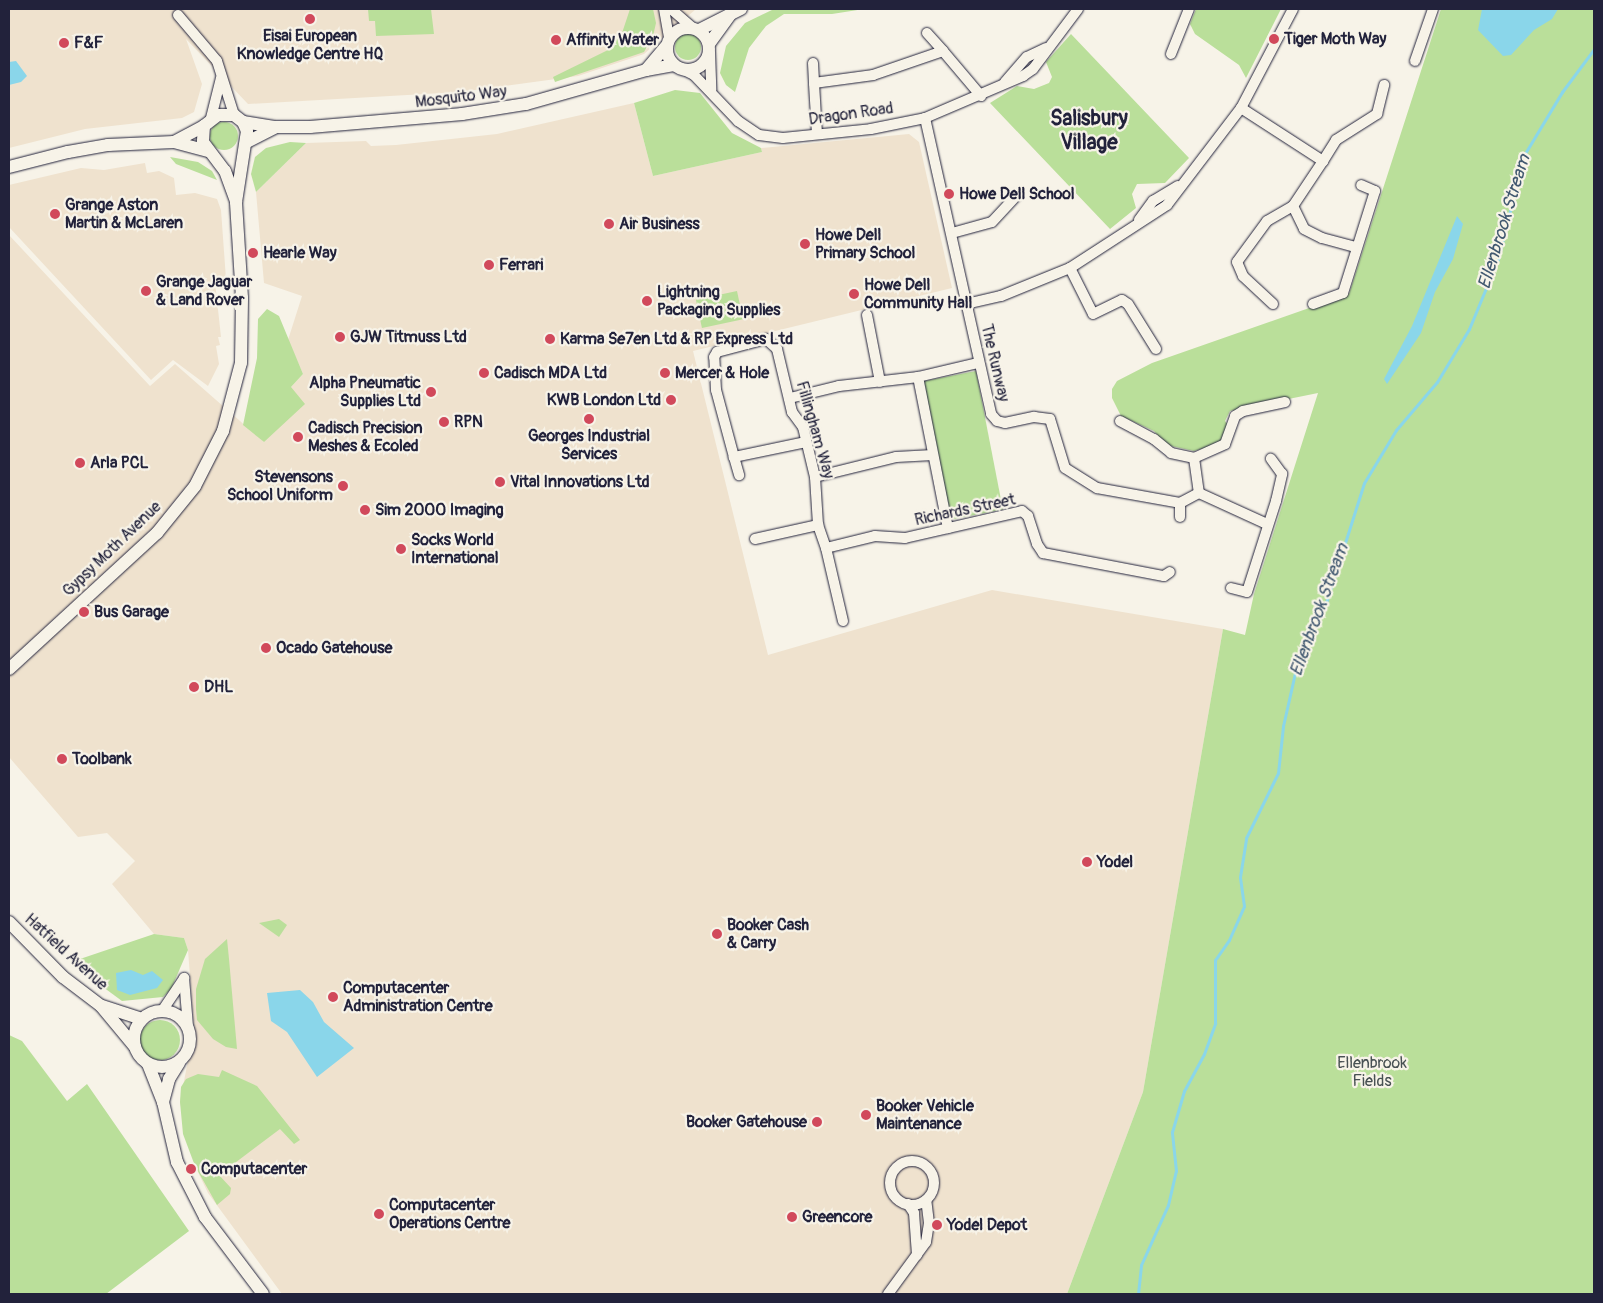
<!DOCTYPE html>
<style>
body{margin:0}
#map{position:relative;width:1603px;height:1303px;overflow:hidden;background:#f7f3e8;font-family:Pangolin,sans-serif}
div>[style]{position:absolute}
.built>*{inset:0;background:#efe2ce}
.green>*{inset:0;background:#badf9a;transform-origin:0 0}
.round{border-radius:50%}
.water>*{inset:0;background:#8ad6ea}
.stream>*{height:3px;margin:-1.5px;padding:0 1.5px;transform-origin:1.5px;border-radius:1.5px;background:#8ad6ea}
.roads{filter:drop-shadow(0 0 1px #22223b) drop-shadow(0 0 1px #22223b)}
.minor>*{height:10px;margin:-5px;padding:0 5px;transform-origin:5px;border-radius:5px;background:#f7f3e8}
.minor>.ring{margin:-5px;padding:0;box-sizing:content-box;background:none;border:10px solid #f7f3e8;border-radius:50%}
.tertiary>*{height:12px;margin:-6px;padding:0 6px;transform-origin:6px;border-radius:6px;background:#f7f3e8}
.tertiary>.ring{margin:-6px;padding:0;box-sizing:content-box;background:none;border:12px solid #f7f3e8;border-radius:50%}
.dots>*{width:14px;height:14px;translate:-50% -50%;box-sizing:border-box;border:2px solid #f7f3e8;border-radius:50%}
span{translate:-50% -50%;white-space:nowrap;text-align:center;line-height:1.15;-webkit-text-stroke:4.5px #f7f3e8;paint-order:stroke}
.poi-label{font-size:16px;color:#22223b;font-weight:700}
.left{translate:0 -50%;text-align:left}
.right{translate:-100% -50%;text-align:right}
.street-label{font-size:16px;color:#22223b}
.park-label{font-size:16px;color:#485153}
.water-label{font-size:18px;color:#415870;font-style:italic}
.district-label{font-size:21px;color:#22223b;font-weight:700}
.frame{position:absolute;inset:0;border:10px solid #22223b;pointer-events:none}
</style>
<div id="map">
<div class="built">
<div style="clip-path:polygon(9px 9px,696px 9px,644px 54px,578px 76px,460px 92px,248px 104px,186px 39px,202px 84px,194px 112px,182px 118px,85px 129px,9px 148px)"></div>
<div style="clip-path:polygon(634px 103px,653px 176px,762px 152px,761px 148px,909px 134px,919px 142px,952px 288px,693px 351px,768px 655px,992px 590px,1223px 629px,1143px 1092px,1067px 1294px,282px 1294px,208px 1193px,195px 1166px,180px 1102px,194px 1029px,188px 950px,184px 938px,154px 934px,112px 884px,135px 861px,107px 833px,78px 837px,9px 757px,9px 235px,150px 386px,175px 364px,264px 442px,291px 387px,303px 374px,288px 340px,302px 296px,264px 283px,256px 192px,306px 143px,366px 141px,371px 146px,396px 145px,497px 134px)"></div>
<div style="clip-path:polygon(145px 163px,147px 173px,159px 171px,174px 178px,176px 195px,195px 193px,217px 199px,221px 210px,226px 279px,215px 282px,221px 337px,218px 337px,220px 345px,216px 346px,219px 364px,208px 386px,173px 360px,151px 380px,9px 227px,9px 185px,81px 168px,104px 170px)"></div>
</div>
<div class="green">
<div style="clip-path:polygon(368px 9px,431px 9px,434px 34px,376px 36px,375px 21px,369px 21px)"></div>
<div style="clip-path:polygon(630px 9px,653px 9px,656px 23px,653px 36px,644px 52px,555px 82px,553px 77px,608px 50px,622px 33px)"></div>
<div style="clip-path:polygon(774px 9px,864px 9px,832px 14px,784px 14px,766px 26px,749px 48px,735px 92px,726px 85px,720px 73px,726px 46px,745px 23px)"></div>
<div style="clip-path:polygon(1196px 9px,1281px 9px,1246px 78px,1239px 65px,1195px 34px,1190px 24px)"></div>
<div style="clip-path:polygon(1441px 9px,1594px 9px,1594px 1294px,1067px 1294px,1143px 1092px,1223px 629px,1245px 635px,1254px 594px,1318px 393px,1230px 411px,1225px 421px,1228px 425px,1220px 444px,1194px 451px,1166px 445px,1154px 431px,1121px 416px,1112px 398px,1112px 389px,1117px 381px,1152px 363px,1349px 294px)"></div>
<div class="round" style="left:675px;top:34px;width:26px;height:26px"></div>
<div style="clip-path:polygon(1071px 34px,1189px 158px,1165px 183px,1137px 184px,1132px 194px,1136px 208px,1110px 229px,990px 103px,1017px 86px,1034px 89px,1049px 83px,1052px 77px,1046px 62px)"></div>
<div style="clip-path:polygon(675px 90px,700px 93px,732px 133px,761px 148px,762px 152px,653px 176px,634px 103px)"></div>
<div class="round" style="left:210px;top:122px;width:28px;height:28px"></div>
<div style="clip-path:polygon(290px 142px,306px 143px,256px 192px,251px 174px,255px 157px,266px 148px)"></div>
<div style="clip-path:polygon(170px 157px,198px 162px,212px 171px,217px 180px,176px 164px)"></div>
<div style="left:737px;top:291px;width:29px;height:42px;rotate:78deg"></div>
<div style="clip-path:polygon(267px 309px,279px 316px,303px 374px,291px 387px,305px 404px,264px 442px,243px 425px,257px 358px,258px 319px)"></div>
<div style="left:976px;top:371px;width:141px;height:54px;rotate:79deg"></div>
<div style="clip-path:polygon(279px 919px,287px 925px,279px 937px,259px 923px)"></div>
<div style="clip-path:polygon(154px 934px,184px 938px,188px 950px,171px 989px,163px 997px,122px 1001px,84px 973px,77px 960px)"></div>
<div style="clip-path:polygon(227px 939px,229px 959px,237px 1049px,226px 1047px,213px 1039px,197px 1020px,196px 1009px,196px 989px,205px 959px)"></div>
<div class="round" style="left:140px;top:1020px;width:40px;height:40px"></div>
<div style="clip-path:polygon(9px 1035px,22px 1041px,67px 1101px,87px 1084px,189px 1231px,106px 1294px,9px 1294px)"></div>
<div style="clip-path:polygon(222px 1070px,257px 1086px,300px 1140px,294px 1144px,280px 1129px,219px 1175px,231px 1188px,230px 1194px,217px 1205px,195px 1166px,183px 1134px,180px 1102px,181px 1087px,186px 1079px,198px 1074px,219px 1077px)"></div>
</div>
<div class="water">
<div style="clip-path:polygon(1482px 9px,1558px 9px,1552px 19px,1534px 30px,1511px 55px,1503px 56px,1478px 30px)"></div>
<div style="clip-path:polygon(16px 61px,27px 76px,21px 82px,9px 85px,9px 62px)"></div>
<div style="clip-path:polygon(1457px 216px,1463px 224px,1453px 259px,1435px 292px,1421px 333px,1387px 384px,1384px 379px,1412px 326px)"></div>
<div style="clip-path:polygon(131px 970px,143px 975px,152px 971px,163px 980px,157px 988px,130px 995px,117px 990px,116px 973px)"></div>
<div style="clip-path:polygon(300px 990px,313px 1002px,324px 1022px,354px 1048px,317px 1077px,287px 1032px,271px 1021px,267px 993px)"></div>
</div>
<div class="stream">
<div style="left:1138px;top:1294px;width:29px;rotate:-84deg"></div>
<div style="left:1141px;top:1265px;width:66px;rotate:-65.8deg"></div>
<div style="left:1168px;top:1205px;width:35px;rotate:-77deg"></div>
<div style="left:1176px;top:1171px;width:39px;rotate:-96deg"></div>
<div style="left:1172px;top:1132px;width:43px;rotate:-73.7deg"></div>
<div style="left:1184px;top:1091px;width:42px;rotate:-61.6deg"></div>
<div style="left:1204px;top:1054px;width:33px;rotate:-70deg"></div>
<div style="left:1215px;top:1023px;width:63px;rotate:-90deg"></div>
<div style="left:1215px;top:960px;width:24px;rotate:-55deg"></div>
<div style="left:1229px;top:940px;width:37px;rotate:-66deg"></div>
<div style="left:1244px;top:906px;width:29px;rotate:-98deg"></div>
<div style="left:1240px;top:877px;width:39px;rotate:-81deg"></div>
<div style="left:1246px;top:838px;width:72px;rotate:-63.8deg"></div>
<div style="left:1278px;top:773px;width:47px;rotate:-83.9deg"></div>
<div style="left:1283px;top:726px;width:64px;rotate:-77.3deg"></div>
<div style="left:1297px;top:664px;width:61px;rotate:-63.9deg"></div>
<div style="left:1324px;top:609px;width:132px;rotate:-72.4deg"></div>
<div style="left:1364px;top:483px;width:62px;rotate:-58.9deg"></div>
<div style="left:1396px;top:430px;width:63px;rotate:-49.5deg"></div>
<div style="left:1437px;top:382px;width:62px;rotate:-58.9deg"></div>
<div style="left:1469px;top:329px;width:76px;rotate:-67.5deg"></div>
<div style="left:1498px;top:259px;width:107px;rotate:-76deg"></div>
<div style="left:1524px;top:155px;width:74px;rotate:-58.9deg"></div>
<div style="left:1562px;top:92px;width:54px;rotate:-53.3deg"></div>
</div>
<div class="roads">
<div class="minor">
<div style="left:664px;top:9px;width:28px;rotate:80deg"></div>
<div style="left:671px;top:9px;width:29px;rotate:41deg"></div>
<div style="left:178px;top:15px;width:60px;rotate:49.7deg"></div>
<div style="left:217px;top:61px;width:57px;rotate:72.5deg"></div>
<div style="left:927px;top:33px;width:24px;rotate:48deg"></div>
<div style="left:710px;top:52px;width:38px;rotate:88deg"></div>
<div style="left:1171px;top:54px;width:48px;rotate:-68.2deg"></div>
<div style="left:1415px;top:61px;width:55px;rotate:-70.9deg"></div>
<div style="left:813px;top:63px;width:20px;rotate:87deg"></div>
<div style="left:682px;top:69px;width:13px;rotate:27deg"></div>
<div style="left:694px;top:75px;width:64px;rotate:46.3deg"></div>
<div style="left:738px;top:121px;width:25px;rotate:34deg"></div>
<div style="left:759px;top:135px;width:24px;rotate:7deg"></div>
<div style="left:783px;top:138px;width:88px;rotate:-5.8deg"></div>
<div style="left:871px;top:129px;width:55px;rotate:-11.5deg"></div>
<div style="left:925px;top:118px;width:107px;rotate:-23.2deg"></div>
<div style="left:1023px;top:76px;width:12px;rotate:-35deg"></div>
<div style="left:1033px;top:69px;width:75px;rotate:-53.1deg"></div>
<div style="left:1005px;top:82px;width:33px;rotate:-49deg"></div>
<div style="left:1027px;top:57px;width:21px;rotate:-25deg"></div>
<div style="left:1241px;top:108px;width:98px;rotate:32.9deg"></div>
<div style="left:1323px;top:161px;width:54px;rotate:123.7deg"></div>
<div style="left:1293px;top:206px;width:25px;rotate:64deg"></div>
<div style="left:1304px;top:229px;width:20px;rotate:27deg"></div>
<div style="left:1322px;top:238px;width:35px;rotate:15deg"></div>
<div style="left:211px;top:118px;width:41px;rotate:-76deg"></div>
<div style="left:925px;top:118px;width:303px;rotate:77.4deg"></div>
<div style="left:991px;top:414px;width:9px;rotate:49deg"></div>
<div style="left:997px;top:421px;width:8px;rotate:14deg"></div>
<div style="left:1005px;top:423px;width:30px;rotate:-12deg"></div>
<div style="left:1034px;top:417px;width:16px;rotate:7deg"></div>
<div style="left:1050px;top:419px;width:51px;rotate:73deg"></div>
<div style="left:1065px;top:468px;width:38px;rotate:32deg"></div>
<div style="left:1097px;top:488px;width:84px;rotate:10.2deg"></div>
<div style="left:1180px;top:503px;width:21px;rotate:-28deg"></div>
<div style="left:1199px;top:493px;width:75px;rotate:24.5deg"></div>
<div style="left:817px;top:134px;width:51px;rotate:-93.4deg"></div>
<div style="left:814px;top:83px;width:60px;rotate:-7.7deg"></div>
<div style="left:873px;top:75px;width:74px;rotate:-18.9deg"></div>
<div style="left:943px;top:51px;width:59px;rotate:49.8deg"></div>
<div style="left:1323px;top:161px;width:25px;rotate:-58deg"></div>
<div style="left:1336px;top:140px;width:49px;rotate:-32.4deg"></div>
<div style="left:1377px;top:114px;width:30px;rotate:-76deg"></div>
<div style="left:1139px;top:220px;width:24px;rotate:-54deg"></div>
<div style="left:1153px;top:201px;width:29px;rotate:-31deg"></div>
<div style="left:952px;top:233px;width:41px;rotate:-15.4deg"></div>
<div style="left:992px;top:222px;width:38px;rotate:-47deg"></div>
<div style="left:1070px;top:268px;width:51px;rotate:63.4deg"></div>
<div style="left:1093px;top:314px;width:32px;rotate:-26deg"></div>
<div style="left:1122px;top:300px;width:7px;rotate:34deg"></div>
<div style="left:1128px;top:304px;width:53px;rotate:58.1deg"></div>
<div style="left:966px;top:304px;width:36px;rotate:-13deg"></div>
<div style="left:1001px;top:296px;width:74px;rotate:-22.1deg"></div>
<div style="left:1070px;top:268px;width:116px;rotate:-33deg"></div>
<div style="left:1167px;top:205px;width:122px;rotate:-52.7deg"></div>
<div style="left:1241px;top:108px;width:112px;rotate:-62.3deg"></div>
<div style="left:1273px;top:304px;width:41px;rotate:-137deg"></div>
<div style="left:1243px;top:276px;width:15px;rotate:-113deg"></div>
<div style="left:1237px;top:262px;width:51px;rotate:-53.8deg"></div>
<div style="left:1267px;top:221px;width:30px;rotate:-30deg"></div>
<div style="left:1313px;top:304px;width:32px;rotate:-20deg"></div>
<div style="left:1343px;top:293px;width:107px;rotate:-72.6deg"></div>
<div style="left:1375px;top:191px;width:15px;rotate:-157deg"></div>
<div style="left:867px;top:315px;width:68px;rotate:79deg"></div>
<div style="left:918px;top:377px;width:154px;rotate:78.8deg"></div>
<div style="left:790px;top:398px;width:50px;rotate:-13.8deg"></div>
<div style="left:839px;top:386px;width:80px;rotate:-6.5deg"></div>
<div style="left:918px;top:377px;width:62px;rotate:-13.1deg"></div>
<div style="left:1120px;top:421px;width:38px;rotate:28deg"></div>
<div style="left:1154px;top:439px;width:22px;rotate:39deg"></div>
<div style="left:1171px;top:453px;width:24px;rotate:12deg"></div>
<div style="left:1194px;top:458px;width:35px;rotate:82deg"></div>
<div style="left:806px;top:442px;width:74px;rotate:168.2deg"></div>
<div style="left:734px;top:457px;width:69px;rotate:-105deg"></div>
<div style="left:716px;top:390px;width:33px;rotate:-93deg"></div>
<div style="left:714px;top:357px;width:6px;rotate:-59deg"></div>
<div style="left:717px;top:352px;width:51px;rotate:-14.9deg"></div>
<div style="left:766px;top:339px;width:15px;rotate:42deg"></div>
<div style="left:777px;top:349px;width:65px;rotate:76.6deg"></div>
<div style="left:792px;top:412px;width:19px;rotate:54deg"></div>
<div style="left:803px;top:427px;width:51px;rotate:76.5deg"></div>
<div style="left:815px;top:477px;width:48px;rotate:86.4deg"></div>
<div style="left:818px;top:525px;width:24px;rotate:71deg"></div>
<div style="left:826px;top:548px;width:75px;rotate:76.9deg"></div>
<div style="left:734px;top:457px;width:19px;rotate:74deg"></div>
<div style="left:1194px;top:458px;width:34px;rotate:-24deg"></div>
<div style="left:1225px;top:444px;width:30px;rotate:-70deg"></div>
<div style="left:1235px;top:416px;width:9px;rotate:-32deg"></div>
<div style="left:1243px;top:411px;width:43px;rotate:-12.1deg"></div>
<div style="left:815px;top:477px;width:83px;rotate:-13.9deg"></div>
<div style="left:896px;top:457px;width:37px;rotate:-3deg"></div>
<div style="left:1180px;top:503px;width:14px;rotate:90deg"></div>
<div style="left:755px;top:539px;width:65px;rotate:-12.5deg"></div>
<div style="left:826px;top:548px;width:50px;rotate:-13.8deg"></div>
<div style="left:875px;top:536px;width:30px;rotate:4deg"></div>
<div style="left:905px;top:538px;width:120px;rotate:-13deg"></div>
<div style="left:1022px;top:511px;width:8px;rotate:40deg"></div>
<div style="left:1028px;top:516px;width:29px;rotate:72deg"></div>
<div style="left:1037px;top:544px;width:11px;rotate:56deg"></div>
<div style="left:1043px;top:553px;width:123px;rotate:10.8deg"></div>
<div style="left:1164px;top:576px;width:7px;rotate:-34deg"></div>
<div style="left:1231px;top:588px;width:16px;rotate:14deg"></div>
<div style="left:1247px;top:592px;width:96px;rotate:-72.3deg"></div>
<div style="left:1276px;top:501px;width:28px;rotate:-77deg"></div>
<div style="left:1282px;top:474px;width:19px;rotate:-126deg"></div>
<div style="left:184px;top:978px;width:49px;rotate:85.3deg"></div>
<div style="left:162px;top:1011px;width:40px;rotate:-56deg"></div>
<div class="ring" style="left:890px;top:1161px;width:34px;height:34px"></div>
<div style="left:908px;top:1204px;width:11px;rotate:56deg"></div>
<div style="left:914px;top:1213px;width:42px;rotate:85.9deg"></div>
<div style="left:888px;top:1294px;width:64px;rotate:-53.8deg"></div>
<div style="left:926px;top:1242px;width:19px;rotate:-81deg"></div>
<div style="left:929px;top:1223px;width:23px;rotate:-97deg"></div>
</div>
<div class="tertiary">
<div class="ring" style="left:667px;top:28px;width:30px;height:30px"></div>
<div style="left:699px;top:30px;width:47px;rotate:-26.6deg"></div>
<div style="left:709px;top:44px;width:37px;rotate:-54deg"></div>
<div style="left:646px;top:70px;width:31px;rotate:-50deg"></div>
<div style="left:243px;top:122px;width:33px;rotate:9deg"></div>
<div style="left:276px;top:127px;width:34px"></div>
<div style="left:310px;top:127px;width:153px;rotate:-4.9deg"></div>
<div style="left:462px;top:114px;width:65px;rotate:-8.9deg"></div>
<div style="left:526px;top:104px;width:125px;rotate:-15.8deg"></div>
<div style="left:646px;top:70px;width:28px;rotate:-10deg"></div>
<div style="left:174px;top:142px;width:34px;rotate:-28deg"></div>
<div style="left:247px;top:142px;width:33px;rotate:-27deg"></div>
<div style="left:9px;top:167px;width:61px;rotate:-14.3deg"></div>
<div style="left:68px;top:152px;width:41px;rotate:-9.9deg"></div>
<div style="left:108px;top:145px;width:66px;rotate:-2.6deg"></div>
<div style="left:174px;top:142px;width:35px;rotate:15deg"></div>
<div style="left:9px;top:669px;width:201px;rotate:-42.6deg"></div>
<div style="left:157px;top:533px;width:60px;rotate:-51deg"></div>
<div style="left:195px;top:486px;width:62px;rotate:-63deg"></div>
<div style="left:223px;top:431px;width:70px;rotate:-75.2deg"></div>
<div style="left:241px;top:363px;width:65px;rotate:-89.1deg"></div>
<div style="left:242px;top:298px;width:96px;rotate:-93.6deg"></div>
<div style="left:236px;top:202px;width:72px;rotate:-81.2deg"></div>
<div style="left:247px;top:131px;width:10px;rotate:-114deg"></div>
<div style="left:243px;top:122px;width:11px;rotate:-142deg"></div>
<div style="left:234px;top:115px;width:16px;rotate:180deg"></div>
<div style="left:218px;top:115px;width:18px;rotate:142deg"></div>
<div style="left:204px;top:126px;width:16px;rotate:94deg"></div>
<div style="left:203px;top:142px;width:36px;rotate:53deg"></div>
<div style="left:225px;top:171px;width:33px;rotate:70deg"></div>
<div style="left:9px;top:922px;width:77px;rotate:45.5deg"></div>
<div style="left:63px;top:977px;width:48px;rotate:37.3deg"></div>
<div style="left:101px;top:1006px;width:53px;rotate:50.3deg"></div>
<div style="left:102px;top:1006px;width:42px;rotate:18deg"></div>
<div class="ring" style="left:134px;top:1011px;width:44px;height:44px"></div>
<div style="left:148px;top:1064px;width:41px;rotate:68.5deg"></div>
<div style="left:163px;top:1102px;width:62px;rotate:76.9deg"></div>
<div style="left:177px;top:1162px;width:62px;rotate:63deg"></div>
<div style="left:205px;top:1217px;width:96px;rotate:53deg"></div>
<div style="left:163px;top:1102px;width:24px;rotate:-75deg"></div>
<div style="left:169px;top:1079px;width:19px;rotate:-58deg"></div>
</div>
</div>
<div class="dots">
<div style="left:310px;top:19px;background:#d1495b"></div>
<div style="left:1274px;top:39px;background:#d1495b"></div>
<div style="left:556px;top:40px;background:#d1495b"></div>
<div style="left:64px;top:43px;background:#d1495b"></div>
<div style="left:949px;top:194px;background:#d1495b"></div>
<div style="left:55px;top:214px;background:#d1495b"></div>
<div style="left:609px;top:224px;background:#d1495b"></div>
<div style="left:805px;top:244px;background:#d1495b"></div>
<div style="left:253px;top:253px;background:#d1495b"></div>
<div style="left:489px;top:265px;background:#d1495b"></div>
<div style="left:146px;top:291px;background:#d1495b"></div>
<div style="left:854px;top:294px;background:#d1495b"></div>
<div style="left:647px;top:301px;background:#d1495b"></div>
<div style="left:340px;top:337px;background:#d1495b"></div>
<div style="left:550px;top:339px;background:#d1495b"></div>
<div style="left:484px;top:373px;background:#d1495b"></div>
<div style="left:665px;top:373px;background:#d1495b"></div>
<div style="left:431px;top:392px;background:#d1495b"></div>
<div style="left:671px;top:400px;background:#d1495b"></div>
<div style="left:589px;top:419px;background:#d1495b"></div>
<div style="left:444px;top:422px;background:#d1495b"></div>
<div style="left:298px;top:437px;background:#d1495b"></div>
<div style="left:80px;top:463px;background:#d1495b"></div>
<div style="left:500px;top:482px;background:#d1495b"></div>
<div style="left:343px;top:486px;background:#d1495b"></div>
<div style="left:365px;top:510px;background:#d1495b"></div>
<div style="left:401px;top:549px;background:#d1495b"></div>
<div style="left:84px;top:612px;background:#d1495b"></div>
<div style="left:266px;top:648px;background:#d1495b"></div>
<div style="left:194px;top:687px;background:#d1495b"></div>
<div style="left:62px;top:759px;background:#d1495b"></div>
<div style="left:1087px;top:862px;background:#d1495b"></div>
<div style="left:717px;top:934px;background:#d1495b"></div>
<div style="left:333px;top:997px;background:#d1495b"></div>
<div style="left:866px;top:1115px;background:#d1495b"></div>
<div style="left:817px;top:1122px;background:#d1495b"></div>
<div style="left:191px;top:1169px;background:#d1495b"></div>
<div style="left:379px;top:1214px;background:#d1495b"></div>
<div style="left:792px;top:1217px;background:#d1495b"></div>
<div style="left:937px;top:1225px;background:#d1495b"></div>
</div>
<div class="poi-label">
<span style="left:310px;top:45px">Eisai European<br>Knowledge Centre HQ</span>
<span class="left" style="left:1284px;top:39px">Tiger Moth Way</span>
<span class="left" style="left:566px;top:40px">Affinity Water</span>
<span class="left" style="left:74px;top:43px">F&amp;F</span>
<span class="left" style="left:959px;top:194px">Howe Dell School</span>
<span class="left" style="left:65px;top:214px">Grange Aston<br>Martin &amp; McLaren</span>
<span class="left" style="left:619px;top:224px">Air Business</span>
<span class="left" style="left:815px;top:244px">Howe Dell<br>Primary School</span>
<span class="left" style="left:263px;top:253px">Hearle Way</span>
<span class="left" style="left:499px;top:265px">Ferrari</span>
<span class="left" style="left:156px;top:291px">Grange Jaguar<br>&amp; Land Rover</span>
<span class="left" style="left:864px;top:294px">Howe Dell<br>Community Hall</span>
<span class="left" style="left:657px;top:301px">Lightning<br>Packaging Supplies</span>
<span class="left" style="left:350px;top:337px">GJW Titmuss Ltd</span>
<span class="left" style="left:560px;top:339px">Karma Se7en Ltd &amp; RP Express Ltd</span>
<span class="left" style="left:494px;top:373px">Cadisch MDA Ltd</span>
<span class="left" style="left:675px;top:373px">Mercer &amp; Hole</span>
<span class="right" style="left:421px;top:392px">Alpha Pneumatic<br>Supplies Ltd</span>
<span class="right" style="left:661px;top:400px">KWB London Ltd</span>
<span class="left" style="left:454px;top:422px">RPN</span>
<span class="left" style="left:308px;top:437px">Cadisch Precision<br>Meshes &amp; Ecoled</span>
<span style="left:589px;top:445px">Georges Industrial<br>Services</span>
<span class="left" style="left:90px;top:463px">Arla PCL</span>
<span class="right" style="left:333px;top:486px">Stevensons<br>School Uniform</span>
<span class="left" style="left:510px;top:482px">Vital Innovations Ltd</span>
<span class="left" style="left:375px;top:510px">Sim 2000 Imaging</span>
<span class="left" style="left:411px;top:549px">Socks World<br>International</span>
<span class="left" style="left:94px;top:612px">Bus Garage</span>
<span class="left" style="left:276px;top:648px">Ocado Gatehouse</span>
<span class="left" style="left:204px;top:687px">DHL</span>
<span class="left" style="left:72px;top:759px">Toolbank</span>
<span class="left" style="left:1097px;top:862px">Yodel</span>
<span class="left" style="left:727px;top:934px">Booker Cash<br>&amp; Carry</span>
<span class="left" style="left:343px;top:997px">Computacenter<br>Administration Centre</span>
<span class="left" style="left:876px;top:1115px">Booker Vehicle<br>Maintenance</span>
<span class="right" style="left:807px;top:1122px">Booker Gatehouse</span>
<span class="left" style="left:201px;top:1169px">Computacenter</span>
<span class="left" style="left:389px;top:1214px">Computacenter<br>Operations Centre</span>
<span class="left" style="left:802px;top:1217px">Greencore</span>
<span class="left" style="left:947px;top:1225px">Yodel Depot</span>
</div>
<div class="street-label">
<span style="left:461px;top:97px;rotate:-7deg">Mosquito Way</span>
<span style="left:851px;top:114px;rotate:-8deg">Dragon Road</span>
<span style="left:995px;top:363px;rotate:77deg">The Runway</span>
<span style="left:815px;top:430px;rotate:74deg">Fillingham Way</span>
<span style="left:965px;top:510px;rotate:-12deg">Richards Street</span>
<span style="left:112px;top:549px;rotate:-44deg">Gypsy Moth Avenue</span>
<span style="left:66px;top:952px;rotate:42deg">Hatfield Avenue</span>
</div>
<div class="park-label">
<span style="left:1372px;top:1072px">Ellenbrook<br>Fields</span>
</div>
<div class="water-label">
<span style="left:1505px;top:222px;rotate:-73deg">Ellenbrook Stream</span>
<span style="left:1320px;top:610px;rotate:-70deg">Ellenbrook Stream</span>
</div>
<div class="district-label">
<span style="left:1089px;top:131px">Salisbury<br>Village</span>
</div>
<div class="frame"></div>
</div>
